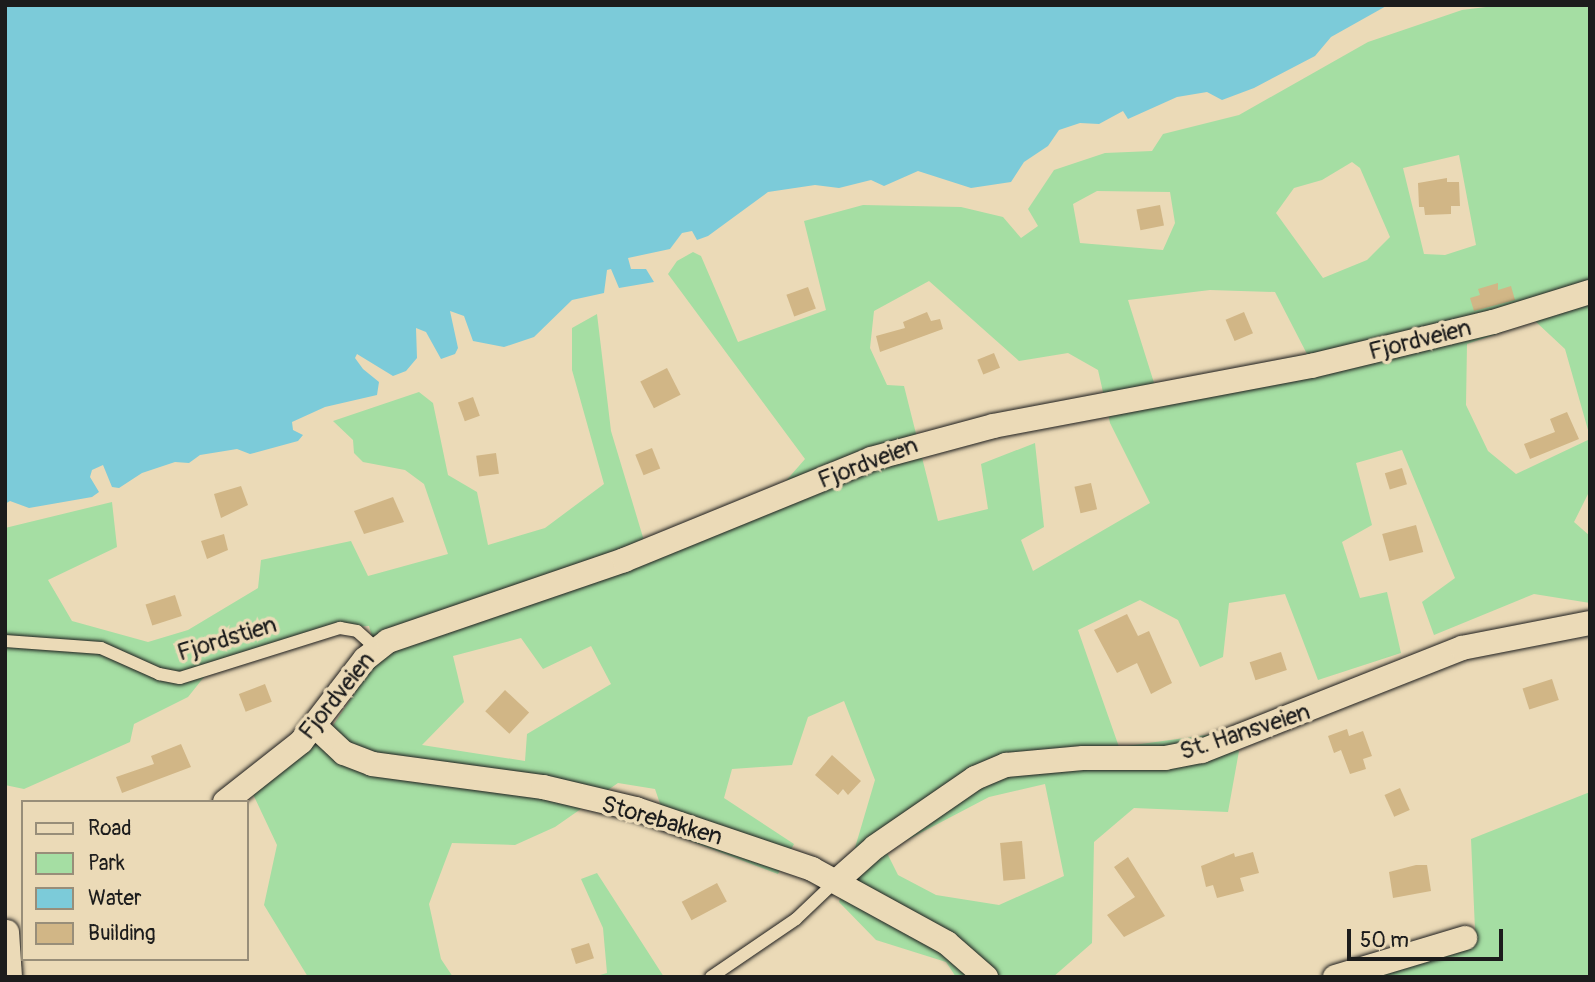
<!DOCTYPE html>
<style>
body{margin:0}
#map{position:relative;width:1595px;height:982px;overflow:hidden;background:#ebdab7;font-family:Pangolin,sans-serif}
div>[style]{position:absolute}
.green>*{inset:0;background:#a5dea3}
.water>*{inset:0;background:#7ccbd9}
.building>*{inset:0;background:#d1b686;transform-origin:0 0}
.roads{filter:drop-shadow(0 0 2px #1c1c1c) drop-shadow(0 0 2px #1c1c1c)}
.lane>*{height:12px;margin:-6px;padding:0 6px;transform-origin:6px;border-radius:6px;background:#ebdab7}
.street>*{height:24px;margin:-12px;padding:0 12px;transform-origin:12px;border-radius:12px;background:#ebdab7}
span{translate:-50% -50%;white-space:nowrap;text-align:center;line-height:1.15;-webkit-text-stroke:7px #ebdab7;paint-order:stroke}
.street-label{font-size:24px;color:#1c1c1c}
.frame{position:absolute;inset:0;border:7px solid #1c1c1c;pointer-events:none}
.legend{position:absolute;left:21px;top:800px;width:228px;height:161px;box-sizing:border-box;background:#ebdab7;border:2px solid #988e79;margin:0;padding:9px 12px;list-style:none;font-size:21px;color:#1c1c1c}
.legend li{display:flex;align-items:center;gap:14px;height:35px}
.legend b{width:35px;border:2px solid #988e79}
.scale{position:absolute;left:1347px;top:929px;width:156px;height:32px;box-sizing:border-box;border:4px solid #1c1c1c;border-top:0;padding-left:9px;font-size:21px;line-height:24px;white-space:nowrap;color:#1c1c1c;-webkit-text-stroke:5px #ebdab7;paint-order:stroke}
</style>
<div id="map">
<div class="green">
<div style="clip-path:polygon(evenodd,1502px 5px,1590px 5px,1590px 437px,1565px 349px,1535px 321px,1467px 344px,1466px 405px,1488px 451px,1516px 474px,1590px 439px,1590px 490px,1574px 522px,1590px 536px,1590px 603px,1534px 594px,1434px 635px,1422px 602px,1455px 578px,1402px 450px,1356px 463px,1372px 525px,1342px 542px,1360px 598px,1387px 592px,1401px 653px,1318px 680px,1285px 594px,1229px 603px,1223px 657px,1200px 667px,1178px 620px,1140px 600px,1078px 630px,1119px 747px,1214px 734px,1239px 751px,1228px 812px,1134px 808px,1094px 842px,1092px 943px,1053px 977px,956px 977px,946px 962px,876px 940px,839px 902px,875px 780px,844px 701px,808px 717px,792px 765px,732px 769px,724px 798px,794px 844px,778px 874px,670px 833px,655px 789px,618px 783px,555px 827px,515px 845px,452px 843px,429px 904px,441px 959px,453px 977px,308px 977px,264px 905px,277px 845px,252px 792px,330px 730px,378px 658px,369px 626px,318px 629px,204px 677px,188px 697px,134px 724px,130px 742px,24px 789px,5px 785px,5px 528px,112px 502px,117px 547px,48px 580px,72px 621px,148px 642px,188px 630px,258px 588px,261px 560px,351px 541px,368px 576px,448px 554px,424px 484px,405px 470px,363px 462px,354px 453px,353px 440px,333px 421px,419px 392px,433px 403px,448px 475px,477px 492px,488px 545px,545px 528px,604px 484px,572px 370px,572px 328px,597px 314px,611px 431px,645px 544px,778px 490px,805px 459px,668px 274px,677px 261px,693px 252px,701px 256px,738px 342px,826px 310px,804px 221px,863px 205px,961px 207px,1003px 217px,1021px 238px,1038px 226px,1028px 209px,1054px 170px,1105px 153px,1152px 151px,1163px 134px,1239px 115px,1368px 42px,1462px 10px,1502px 5px,1459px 155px,1476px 245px,1445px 255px,1424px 254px,1403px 168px,1459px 155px,1502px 5px,1352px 162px,1360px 168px,1390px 237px,1367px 260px,1323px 278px,1276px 213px,1294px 188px,1322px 180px,1352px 162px,1502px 5px,1097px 191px,1170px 192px,1175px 223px,1163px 250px,1080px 243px,1073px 204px,1097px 191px,1502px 5px,929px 281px,1019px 361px,1068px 353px,1098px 370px,1110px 423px,1150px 503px,1033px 571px,1021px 540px,1044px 527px,1035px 443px,981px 464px,988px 509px,938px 521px,904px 386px,887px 385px,870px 348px,874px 311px,929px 281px,1502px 5px,1210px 290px,1275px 292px,1307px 354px,1155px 386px,1128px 300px,1210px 290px,1502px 5px,521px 638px,543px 669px,591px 646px,611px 684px,527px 734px,525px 761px,422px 745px,464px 702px,453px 656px,521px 638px,1502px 5px,1045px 784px,1064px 876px,999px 905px,936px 895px,898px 875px,886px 851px,989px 797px,1045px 784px)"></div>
<div style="clip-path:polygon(1590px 792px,1590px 977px,1350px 977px,1452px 952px,1475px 930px,1471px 839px)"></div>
<div style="clip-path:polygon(597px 873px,664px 977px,593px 977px,607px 973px,603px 928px,581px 879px)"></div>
</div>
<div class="water">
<div style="clip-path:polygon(5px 5px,1388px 5px,1331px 37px,1315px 56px,1254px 88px,1222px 100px,1207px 92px,1177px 97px,1128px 119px,1123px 111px,1099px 124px,1080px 123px,1059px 130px,1048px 146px,1024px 162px,1011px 182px,971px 188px,918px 171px,884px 186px,871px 180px,839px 188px,815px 185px,768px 192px,708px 236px,697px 240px,692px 231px,682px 233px,670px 249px,628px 258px,631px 269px,646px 269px,654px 282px,619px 288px,611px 269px,607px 270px,604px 293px,572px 300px,534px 337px,504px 347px,473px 341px,464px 316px,450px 311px,458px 348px,455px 354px,441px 359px,426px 332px,416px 328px,417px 358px,406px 371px,393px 376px,357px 354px,355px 358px,363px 369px,379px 382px,377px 395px,325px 407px,292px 422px,293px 430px,303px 435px,298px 441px,250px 454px,237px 449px,200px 455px,189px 463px,175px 462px,142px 473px,119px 488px,112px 487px,103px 465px,92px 470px,90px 477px,99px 492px,92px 497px,29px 508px,10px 501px,5px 504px)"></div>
</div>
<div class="building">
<div style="clip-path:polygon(1447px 178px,1447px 182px,1459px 182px,1460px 206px,1451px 206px,1451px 214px,1425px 215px,1424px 207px,1419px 207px,1418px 183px)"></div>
<div style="left:1160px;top:205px;width:21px;height:24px;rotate:79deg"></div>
<div style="clip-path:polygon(1498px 283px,1498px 290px,1511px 286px,1515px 300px,1474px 311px,1470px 298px,1480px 295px,1478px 289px)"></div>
<div style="left:808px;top:287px;width:23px;height:23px;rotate:70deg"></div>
<div style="clip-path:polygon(927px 312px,931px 321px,940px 319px,943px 329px,880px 352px,876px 336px,905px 328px,903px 322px)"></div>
<div style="left:1244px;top:312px;width:23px;height:20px;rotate:67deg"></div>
<div style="left:994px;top:353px;width:16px;height:18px;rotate:68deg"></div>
<div style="left:667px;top:368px;width:30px;height:30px;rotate:63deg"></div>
<div style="left:473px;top:397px;width:20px;height:16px;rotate:70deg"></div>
<div style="clip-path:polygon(1567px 412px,1579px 439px,1530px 459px,1524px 444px,1555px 432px,1550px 419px)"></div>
<div style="left:652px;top:448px;width:22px;height:18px;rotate:68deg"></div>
<div style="left:496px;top:453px;width:21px;height:20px;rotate:82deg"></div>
<div style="left:1402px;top:468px;width:17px;height:18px;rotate:73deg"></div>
<div style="left:1091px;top:483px;width:27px;height:17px;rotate:77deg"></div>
<div style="clip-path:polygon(241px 486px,248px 505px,221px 518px,214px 494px)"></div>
<div style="clip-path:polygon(393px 497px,404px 522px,364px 534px,354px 511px)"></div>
<div style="left:1416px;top:525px;width:28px;height:35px;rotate:75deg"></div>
<div style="clip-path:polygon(224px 534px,228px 550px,207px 559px,201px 541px)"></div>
<div style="left:175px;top:595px;width:22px;height:31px;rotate:72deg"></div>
<div style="clip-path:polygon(1127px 614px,1138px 636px,1149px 631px,1172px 683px,1151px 694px,1137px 663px,1117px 673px,1094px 630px)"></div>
<div style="left:1281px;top:652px;width:19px;height:33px;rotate:72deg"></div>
<div style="left:1552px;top:679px;width:22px;height:31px;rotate:72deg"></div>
<div style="left:265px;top:684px;width:19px;height:28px;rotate:69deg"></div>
<div style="left:505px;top:690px;width:33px;height:29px;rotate:43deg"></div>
<div style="clip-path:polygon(1347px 729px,1349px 736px,1363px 731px,1372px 756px,1363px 759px,1366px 769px,1350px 774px,1341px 750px,1334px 753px,1328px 736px)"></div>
<div style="clip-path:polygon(181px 744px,191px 767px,122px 793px,116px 777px,154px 764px,151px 756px)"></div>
<div style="clip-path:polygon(832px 755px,861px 781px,848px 795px,843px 789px,838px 795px,815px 775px)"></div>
<div style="left:1400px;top:788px;width:24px;height:17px;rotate:66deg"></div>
<div style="left:1022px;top:841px;width:38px;height:22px;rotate:85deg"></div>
<div style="clip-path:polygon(1253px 852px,1259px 873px,1240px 878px,1244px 891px,1217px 898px,1213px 885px,1206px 887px,1201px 866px,1234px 853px,1235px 857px)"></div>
<div style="clip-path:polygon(1128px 857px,1165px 916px,1124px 937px,1107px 915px,1135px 897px,1114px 867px)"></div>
<div style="clip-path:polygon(1416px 865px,1427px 865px,1431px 891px,1393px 898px,1389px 872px)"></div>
<div style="left:717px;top:883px;width:21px;height:40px;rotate:62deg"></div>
<div style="left:589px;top:943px;width:16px;height:19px;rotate:72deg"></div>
</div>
<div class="roads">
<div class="lane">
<div style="left:5px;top:641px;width:96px;rotate:4.2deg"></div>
<div style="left:101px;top:648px;width:64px;rotate:24.1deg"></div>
<div style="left:159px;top:674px;width:21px;rotate:11deg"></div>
<div style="left:180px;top:678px;width:168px;rotate:-17.4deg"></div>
<div style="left:340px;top:628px;width:17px;rotate:10deg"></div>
<div style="left:357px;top:631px;width:25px;rotate:42deg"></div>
<div style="left:711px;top:977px;width:103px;rotate:-34.3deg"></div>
<div style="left:796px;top:919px;width:58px;rotate:-43.6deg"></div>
</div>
<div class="street">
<div style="left:316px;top:727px;width:38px;rotate:43deg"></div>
<div style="left:344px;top:753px;width:30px;rotate:21deg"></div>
<div style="left:372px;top:764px;width:173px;rotate:7.7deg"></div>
<div style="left:543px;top:787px;width:96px;rotate:13.3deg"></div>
<div style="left:636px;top:809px;width:186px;rotate:18.8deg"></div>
<div style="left:812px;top:869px;width:154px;rotate:28.7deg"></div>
<div style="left:947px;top:943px;width:52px;rotate:41.1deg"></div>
<div style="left:225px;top:802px;width:97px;rotate:-38.3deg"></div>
<div style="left:301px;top:742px;width:105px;rotate:-52.4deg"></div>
<div style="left:365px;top:659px;width:29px;rotate:-38deg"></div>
<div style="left:388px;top:641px;width:250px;rotate:-18.9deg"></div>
<div style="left:624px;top:560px;width:267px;rotate:-22.2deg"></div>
<div style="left:871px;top:459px;width:126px;rotate:-15.1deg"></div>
<div style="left:993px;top:426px;width:324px;rotate:-10.7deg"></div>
<div style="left:1311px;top:366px;width:187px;rotate:-13.6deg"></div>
<div style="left:1493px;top:322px;width:102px;rotate:-17.2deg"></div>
<div style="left:839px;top:879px;width:48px;rotate:-41.6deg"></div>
<div style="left:875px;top:847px;width:121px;rotate:-34.6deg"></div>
<div style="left:975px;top:778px;width:34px;rotate:-23deg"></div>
<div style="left:1006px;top:765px;width:77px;rotate:-5.2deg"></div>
<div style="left:1083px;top:758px;width:82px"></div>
<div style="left:1165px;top:758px;width:38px;rotate:-11deg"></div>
<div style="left:1202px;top:751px;width:280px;rotate:-21.6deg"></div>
<div style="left:1462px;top:648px;width:130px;rotate:-11.1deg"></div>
<div style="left:7px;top:932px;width:45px;rotate:86.2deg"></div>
<div style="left:1335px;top:977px;width:136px;rotate:-16.7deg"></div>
</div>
</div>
<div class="street-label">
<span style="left:1420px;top:340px;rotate:-14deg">Fjordveien</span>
<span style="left:868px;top:463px;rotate:-21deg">Fjordveien</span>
<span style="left:227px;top:639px;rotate:-17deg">Fjordstien</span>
<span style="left:337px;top:696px;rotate:-51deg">Fjordveien</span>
<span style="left:1245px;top:732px;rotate:-18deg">St. Hansveien</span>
<span style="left:662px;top:821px;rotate:16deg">Storebakken</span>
</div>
<div class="frame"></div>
<ul class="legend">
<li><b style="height:9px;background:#ebdab7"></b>Road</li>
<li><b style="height:19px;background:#a5dea3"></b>Park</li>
<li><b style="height:19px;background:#7ccbd9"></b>Water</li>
<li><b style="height:19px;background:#d1b686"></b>Building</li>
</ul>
<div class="scale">50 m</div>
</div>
